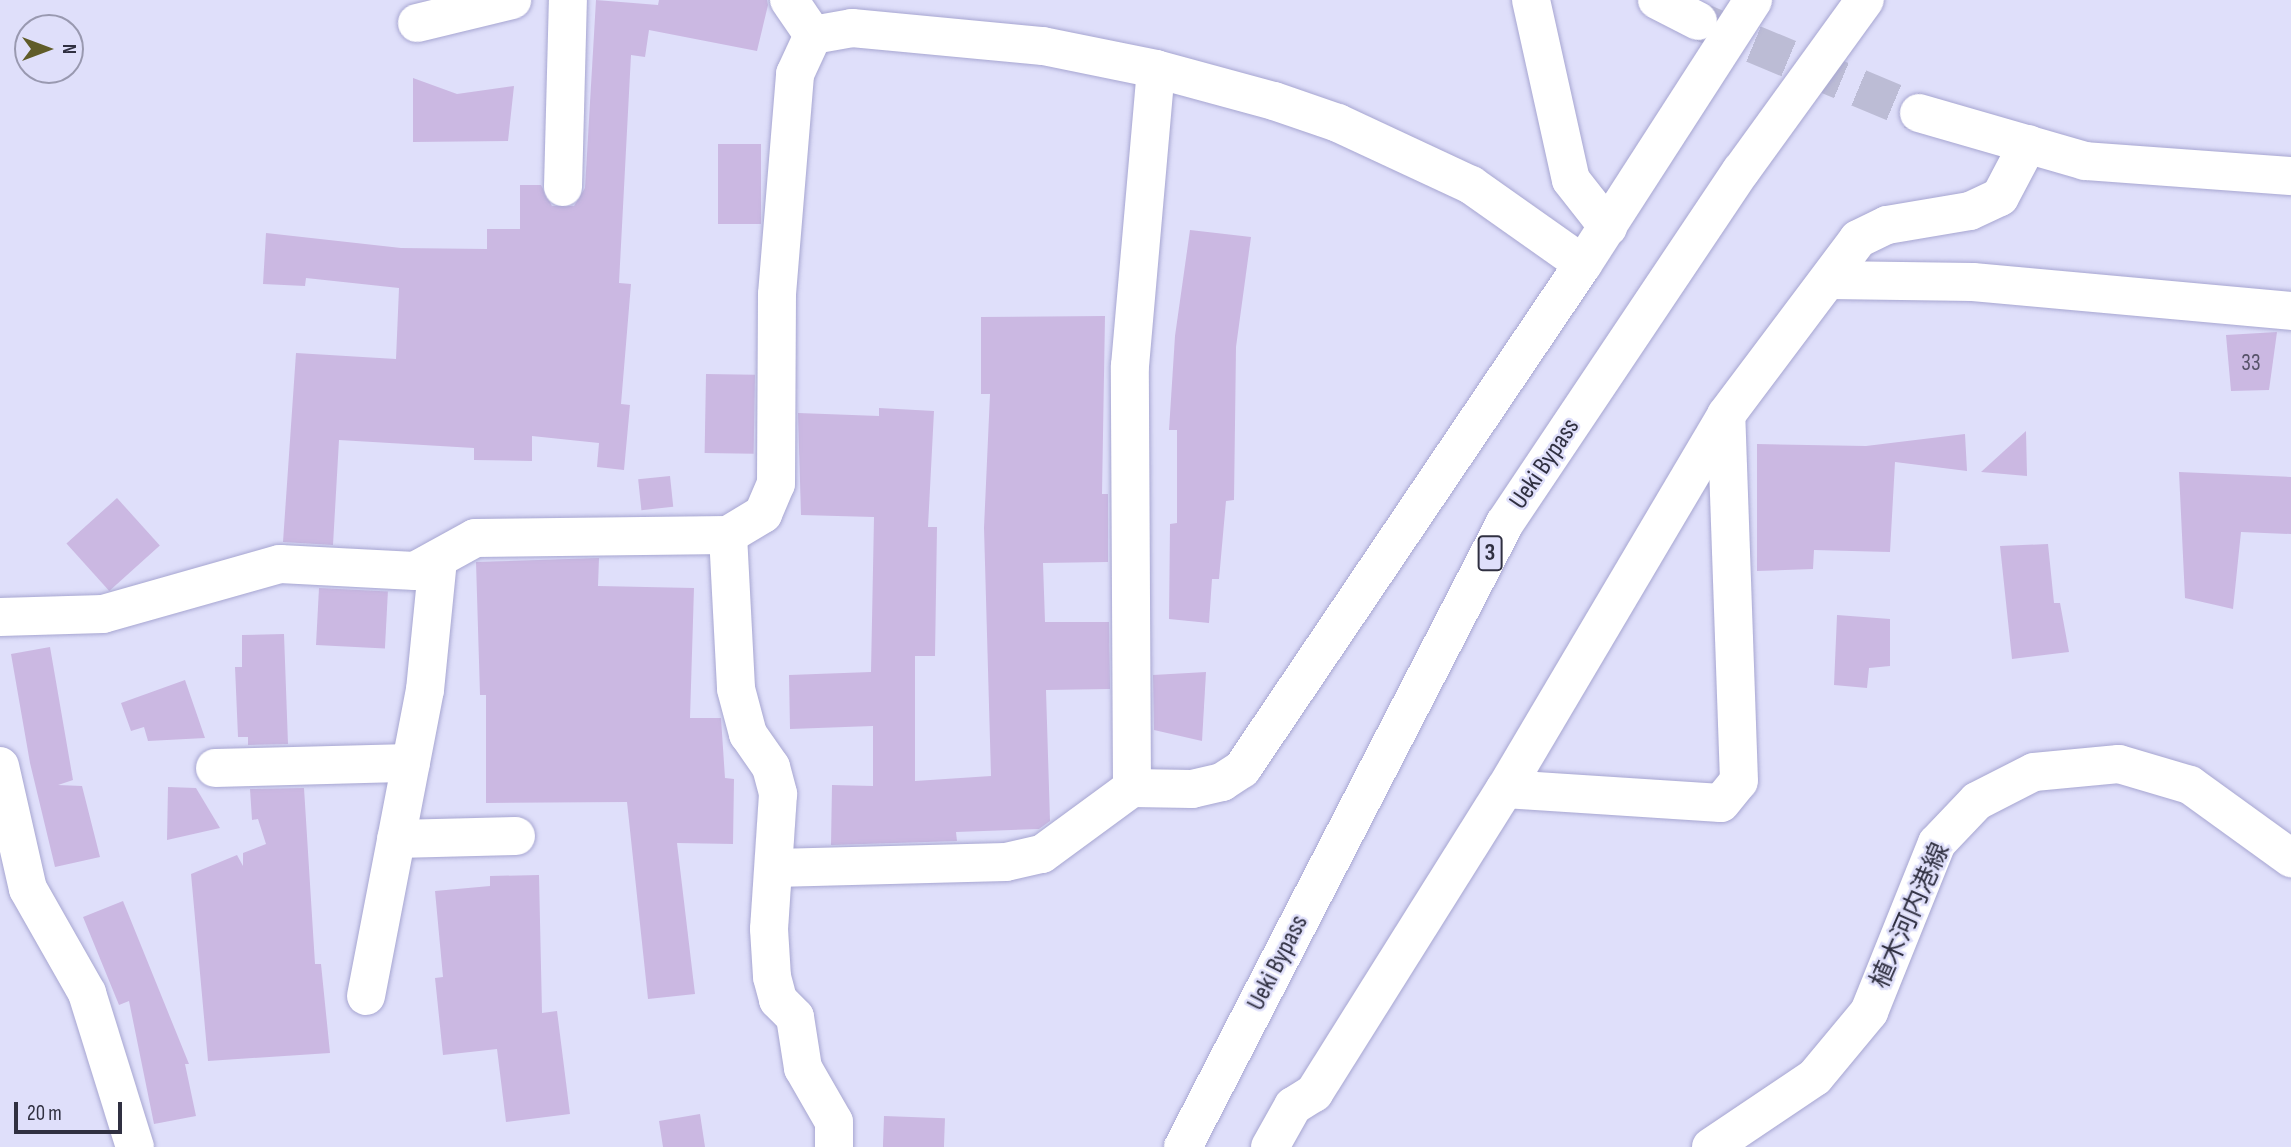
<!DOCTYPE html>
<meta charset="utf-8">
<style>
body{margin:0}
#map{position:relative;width:2291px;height:1147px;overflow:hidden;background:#dfdffa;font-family:"Sofia Sans Condensed","Noto Sans JP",sans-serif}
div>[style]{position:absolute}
.building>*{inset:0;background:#cbb8e2;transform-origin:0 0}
.minor-tunnel>*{height:38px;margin-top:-19px;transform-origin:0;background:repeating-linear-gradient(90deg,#bcbcd5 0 38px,transparent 0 57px)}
.roads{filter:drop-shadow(0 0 2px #a7a6d1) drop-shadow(0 0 2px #a7a6d1)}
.minor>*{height:38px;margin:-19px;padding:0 19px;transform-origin:19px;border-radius:19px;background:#fff}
.secondary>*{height:38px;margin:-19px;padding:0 19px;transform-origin:19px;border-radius:19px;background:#fff}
.trunk>*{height:38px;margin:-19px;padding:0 19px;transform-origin:19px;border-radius:19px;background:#fff}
span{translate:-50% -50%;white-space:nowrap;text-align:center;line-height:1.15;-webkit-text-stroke:5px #dfdffa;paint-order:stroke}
.number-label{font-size:23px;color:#575269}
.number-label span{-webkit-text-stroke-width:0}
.shield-label span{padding:2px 5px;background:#dfdffa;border:2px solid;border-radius:5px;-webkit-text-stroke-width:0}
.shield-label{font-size:24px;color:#303041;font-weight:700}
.street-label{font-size:26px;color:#303041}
.north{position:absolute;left:14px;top:14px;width:70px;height:70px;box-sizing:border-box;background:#dfdffa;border:2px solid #9999b0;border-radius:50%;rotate:90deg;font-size:19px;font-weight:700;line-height:28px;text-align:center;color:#303041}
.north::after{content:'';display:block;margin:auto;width:24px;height:32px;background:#605c29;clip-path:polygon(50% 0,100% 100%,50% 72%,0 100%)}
.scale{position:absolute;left:14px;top:1102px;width:108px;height:32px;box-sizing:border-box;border:4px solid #303041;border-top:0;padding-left:9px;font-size:21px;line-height:24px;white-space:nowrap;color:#303041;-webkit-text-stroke:5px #dfdffa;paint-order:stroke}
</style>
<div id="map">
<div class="building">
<div style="clip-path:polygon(596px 0,658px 5px,659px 0,767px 0,768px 5px,757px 51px,649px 30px,645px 57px,631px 55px,619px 283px,631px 284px,621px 404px,630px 405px,624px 470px,597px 467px,599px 443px,532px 436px,532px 461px,474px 460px,474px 448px,339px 440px,333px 545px,283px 542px,296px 353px,396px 359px,399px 288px,306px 278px,305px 286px,263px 284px,266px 233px,401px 248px,487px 249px,487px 229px,520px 229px,520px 185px,541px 185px,552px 206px,574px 206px,585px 188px)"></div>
<div style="clip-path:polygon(413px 78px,457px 94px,514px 86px,508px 141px,413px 142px)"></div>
<div style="left:718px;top:144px;width:43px;height:80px"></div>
<div style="clip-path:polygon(1190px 230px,1251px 237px,1236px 347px,1234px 500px,1226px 501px,1219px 579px,1212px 579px,1209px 623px,1169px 619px,1170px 524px,1177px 523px,1177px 430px,1169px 430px,1175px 336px)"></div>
<div style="clip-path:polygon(1105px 316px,1102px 494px,1108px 494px,1108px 562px,1043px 563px,1045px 622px,1109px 622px,1110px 689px,1046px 690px,1050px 821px,1039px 829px,956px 832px,957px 841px,831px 845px,832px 785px,873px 786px,873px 726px,790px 729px,789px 675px,871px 672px,874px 517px,801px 515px,798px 413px,879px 416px,879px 408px,934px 411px,928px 527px,937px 527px,935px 656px,915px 656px,915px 781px,991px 776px,984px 528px,990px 394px,981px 394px,981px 317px)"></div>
<div style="clip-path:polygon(2277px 332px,2269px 390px,2231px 391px,2226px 335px)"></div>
<div style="left:706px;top:374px;width:49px;height:79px;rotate:1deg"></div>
<div style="clip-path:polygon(2026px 431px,2027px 476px,1981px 472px)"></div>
<div style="clip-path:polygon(1965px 434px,1967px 471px,1895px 462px,1890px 552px,1814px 550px,1813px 569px,1757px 571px,1757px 444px,1866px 446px)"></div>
<div style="clip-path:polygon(2179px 472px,2291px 477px,2291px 534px,2241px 532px,2233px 609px,2185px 598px)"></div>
<div style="left:670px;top:476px;width:31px;height:32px;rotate:84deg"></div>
<div style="left:117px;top:498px;width:64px;height:68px;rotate:48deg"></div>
<div style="clip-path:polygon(2048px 544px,2054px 603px,2060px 603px,2069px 652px,2012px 659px,2000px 546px)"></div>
<div style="clip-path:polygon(599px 558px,598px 586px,694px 588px,690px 718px,721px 718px,725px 778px,734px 779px,733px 844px,677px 843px,695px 994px,648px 999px,627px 802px,486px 803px,486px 695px,480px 695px,476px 562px)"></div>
<div style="left:319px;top:588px;width:69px;height:57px;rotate:3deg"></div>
<div style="clip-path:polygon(1837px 615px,1890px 619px,1890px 666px,1869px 668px,1867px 688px,1834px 685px)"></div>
<div style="clip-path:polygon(284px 634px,288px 744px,248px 745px,248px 737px,238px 737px,235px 667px,242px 667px,242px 635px)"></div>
<div style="clip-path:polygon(50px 647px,73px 780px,58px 785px,82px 786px,100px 857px,55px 867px,30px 763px,11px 654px)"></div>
<div style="clip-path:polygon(1206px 672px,1202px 741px,1154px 730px,1153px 675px)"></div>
<div style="clip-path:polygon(185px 680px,205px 738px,148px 741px,144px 727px,131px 731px,121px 703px)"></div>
<div style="clip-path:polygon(168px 787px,196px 788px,220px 828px,167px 840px)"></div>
<div style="clip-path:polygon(304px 788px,315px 964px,321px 964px,330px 1053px,208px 1061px,191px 874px,237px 855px,243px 866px,243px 853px,266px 844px,258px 819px,252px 820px,250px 789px)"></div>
<div style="clip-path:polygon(539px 875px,542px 1013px,557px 1011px,570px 1114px,506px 1122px,497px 1049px,443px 1055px,435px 978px,443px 977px,435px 891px,490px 886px,490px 876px)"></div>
<div style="clip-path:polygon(123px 901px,189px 1064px,185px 1064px,196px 1116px,154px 1124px,129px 1001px,119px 1005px,83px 917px)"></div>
<div style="clip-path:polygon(700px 1114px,705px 1147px,663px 1147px,659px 1121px)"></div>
<div style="left:884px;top:1116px;width:61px;height:31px;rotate:2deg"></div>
</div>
<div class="minor-tunnel">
<div style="left:1701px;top:22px;width:236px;rotate:22.7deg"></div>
</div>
<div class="roads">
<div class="minor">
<div style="left:789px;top:0;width:42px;rotate:55.6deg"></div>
<div style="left:1531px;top:0;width:184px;rotate:77.5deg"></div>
<div style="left:1571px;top:180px;width:60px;rotate:51.8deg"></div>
<div style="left:1657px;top:0;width:46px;rotate:27.1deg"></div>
<div style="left:417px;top:23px;width:98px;rotate:-13.6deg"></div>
<div style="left:1919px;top:113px;width:173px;rotate:16.1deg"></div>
<div style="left:2085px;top:161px;width:207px;rotate:4.2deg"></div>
<div style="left:563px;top:187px;width:187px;rotate:-88.5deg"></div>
<div style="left:1830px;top:280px;width:143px;rotate:0.8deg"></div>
<div style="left:1973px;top:282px;width:319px;rotate:5.2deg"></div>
<div style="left:728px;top:535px;width:154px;rotate:87deg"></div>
<div style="left:736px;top:689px;width:47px;rotate:75.1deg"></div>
<div style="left:748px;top:734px;width:40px;rotate:55.1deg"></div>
<div style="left:771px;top:767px;width:28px;rotate:75deg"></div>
<div style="left:778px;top:794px;width:135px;rotate:93.8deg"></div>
<div style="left:769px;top:929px;width:48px;rotate:86.4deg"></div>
<div style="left:772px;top:977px;width:24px;rotate:75deg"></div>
<div style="left:778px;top:1000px;width:24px;rotate:45deg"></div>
<div style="left:795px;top:1017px;width:52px;rotate:81.1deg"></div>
<div style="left:803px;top:1068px;width:62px;rotate:60.1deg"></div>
<div style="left:834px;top:1122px;width:25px;rotate:90deg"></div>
<div style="left:0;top:617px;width:103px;rotate:-1.7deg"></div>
<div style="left:103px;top:614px;width:184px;rotate:-15.8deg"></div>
<div style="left:280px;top:564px;width:135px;rotate:3deg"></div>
<div style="left:415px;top:571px;width:68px;rotate:-28.8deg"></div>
<div style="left:475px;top:538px;width:253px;rotate:-0.7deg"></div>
<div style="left:728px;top:535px;width:41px;rotate:-31deg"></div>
<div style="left:763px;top:514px;width:33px;rotate:-67deg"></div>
<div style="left:776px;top:484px;width:190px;rotate:-89.7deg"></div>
<div style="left:777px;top:294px;width:221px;rotate:-85.3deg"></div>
<div style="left:795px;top:74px;width:43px;rotate:-65.2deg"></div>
<div style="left:813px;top:35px;width:40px;rotate:-10deg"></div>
<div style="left:852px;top:28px;width:192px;rotate:5.4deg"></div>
<div style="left:1043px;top:46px;width:115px;rotate:11.5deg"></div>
<div style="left:1156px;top:69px;width:122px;rotate:15.2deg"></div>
<div style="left:1274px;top:101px;width:68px;rotate:19deg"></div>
<div style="left:1338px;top:123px;width:147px;rotate:25deg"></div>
<div style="left:1471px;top:185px;width:137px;rotate:35.2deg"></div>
<div style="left:1583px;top:264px;width:314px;rotate:-57.2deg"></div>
<div style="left:0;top:766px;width:126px;rotate:77.2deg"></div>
<div style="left:28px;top:889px;width:120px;rotate:60.4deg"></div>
<div style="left:87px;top:993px;width:161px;rotate:72.7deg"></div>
<div style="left:215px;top:768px;width:196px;rotate:-1.5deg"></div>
<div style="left:1132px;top:788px;width:422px;rotate:-90.3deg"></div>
<div style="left:1130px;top:366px;width:298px;rotate:-85deg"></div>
<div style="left:1505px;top:789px;width:216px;rotate:3.7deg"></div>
<div style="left:1721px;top:803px;width:28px;rotate:-51deg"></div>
<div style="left:1739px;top:781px;width:366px;rotate:-92deg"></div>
<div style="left:396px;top:839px;width:120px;rotate:-1.4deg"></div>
<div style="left:775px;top:868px;width:231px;rotate:-1.5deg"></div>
<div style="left:1006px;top:862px;width:37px;rotate:-13deg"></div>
<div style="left:1042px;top:854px;width:112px;rotate:-36.3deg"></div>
<div style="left:1132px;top:788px;width:60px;rotate:1deg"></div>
<div style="left:1192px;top:789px;width:31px;rotate:-13deg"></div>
<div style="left:1222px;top:782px;width:24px;rotate:-33deg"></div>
<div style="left:1242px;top:769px;width:609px;rotate:-55.97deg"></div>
<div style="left:366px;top:996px;width:312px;rotate:-79.1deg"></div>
<div style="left:425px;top:690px;width:132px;rotate:-84.3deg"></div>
<div style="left:1270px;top:1147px;width:47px;rotate:-60.7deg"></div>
<div style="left:1293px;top:1106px;width:25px;rotate:-32deg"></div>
<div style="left:1314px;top:1093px;width:359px;rotate:-57.9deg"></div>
<div style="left:1505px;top:789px;width:434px;rotate:-59.4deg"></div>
<div style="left:1726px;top:415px;width:220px;rotate:-53.1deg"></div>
<div style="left:1858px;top:239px;width:32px;rotate:-26deg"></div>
<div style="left:1887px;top:225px;width:84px;rotate:-9.6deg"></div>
<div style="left:1970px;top:211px;width:33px;rotate:-25deg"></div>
<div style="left:2000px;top:197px;width:60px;rotate:-62.2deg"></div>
</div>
<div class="secondary">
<div style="left:1711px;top:1147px;width:125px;rotate:-33.9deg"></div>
<div style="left:1815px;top:1077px;width:85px;rotate:-50.3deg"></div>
<div style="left:1869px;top:1012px;width:182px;rotate:-68.1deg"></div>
<div style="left:1937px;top:843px;width:58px;rotate:-46.4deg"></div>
<div style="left:1977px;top:801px;width:64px;rotate:-27deg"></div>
<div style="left:2034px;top:772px;width:85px;rotate:-5.4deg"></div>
<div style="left:2119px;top:764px;width:74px;rotate:16.5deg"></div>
<div style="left:2190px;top:785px;width:125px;rotate:35.9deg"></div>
</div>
<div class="trunk">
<div style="left:1183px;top:1147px;width:702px;rotate:-62.71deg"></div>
<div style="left:1505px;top:523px;width:424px;rotate:-56.2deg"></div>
<div style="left:1741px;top:171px;width:211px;rotate:-54.1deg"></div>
</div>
</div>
<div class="number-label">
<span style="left:2251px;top:363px">33</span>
</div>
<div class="shield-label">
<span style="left:1490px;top:553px">3</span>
</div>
<div class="street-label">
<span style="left:1545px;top:464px;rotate:-56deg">Ueki Bypass</span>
<span style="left:1911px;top:916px;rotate:-66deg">植木河内港線</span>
<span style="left:1278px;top:963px;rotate:-63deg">Ueki Bypass</span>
</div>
<div class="north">N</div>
<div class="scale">20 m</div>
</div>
